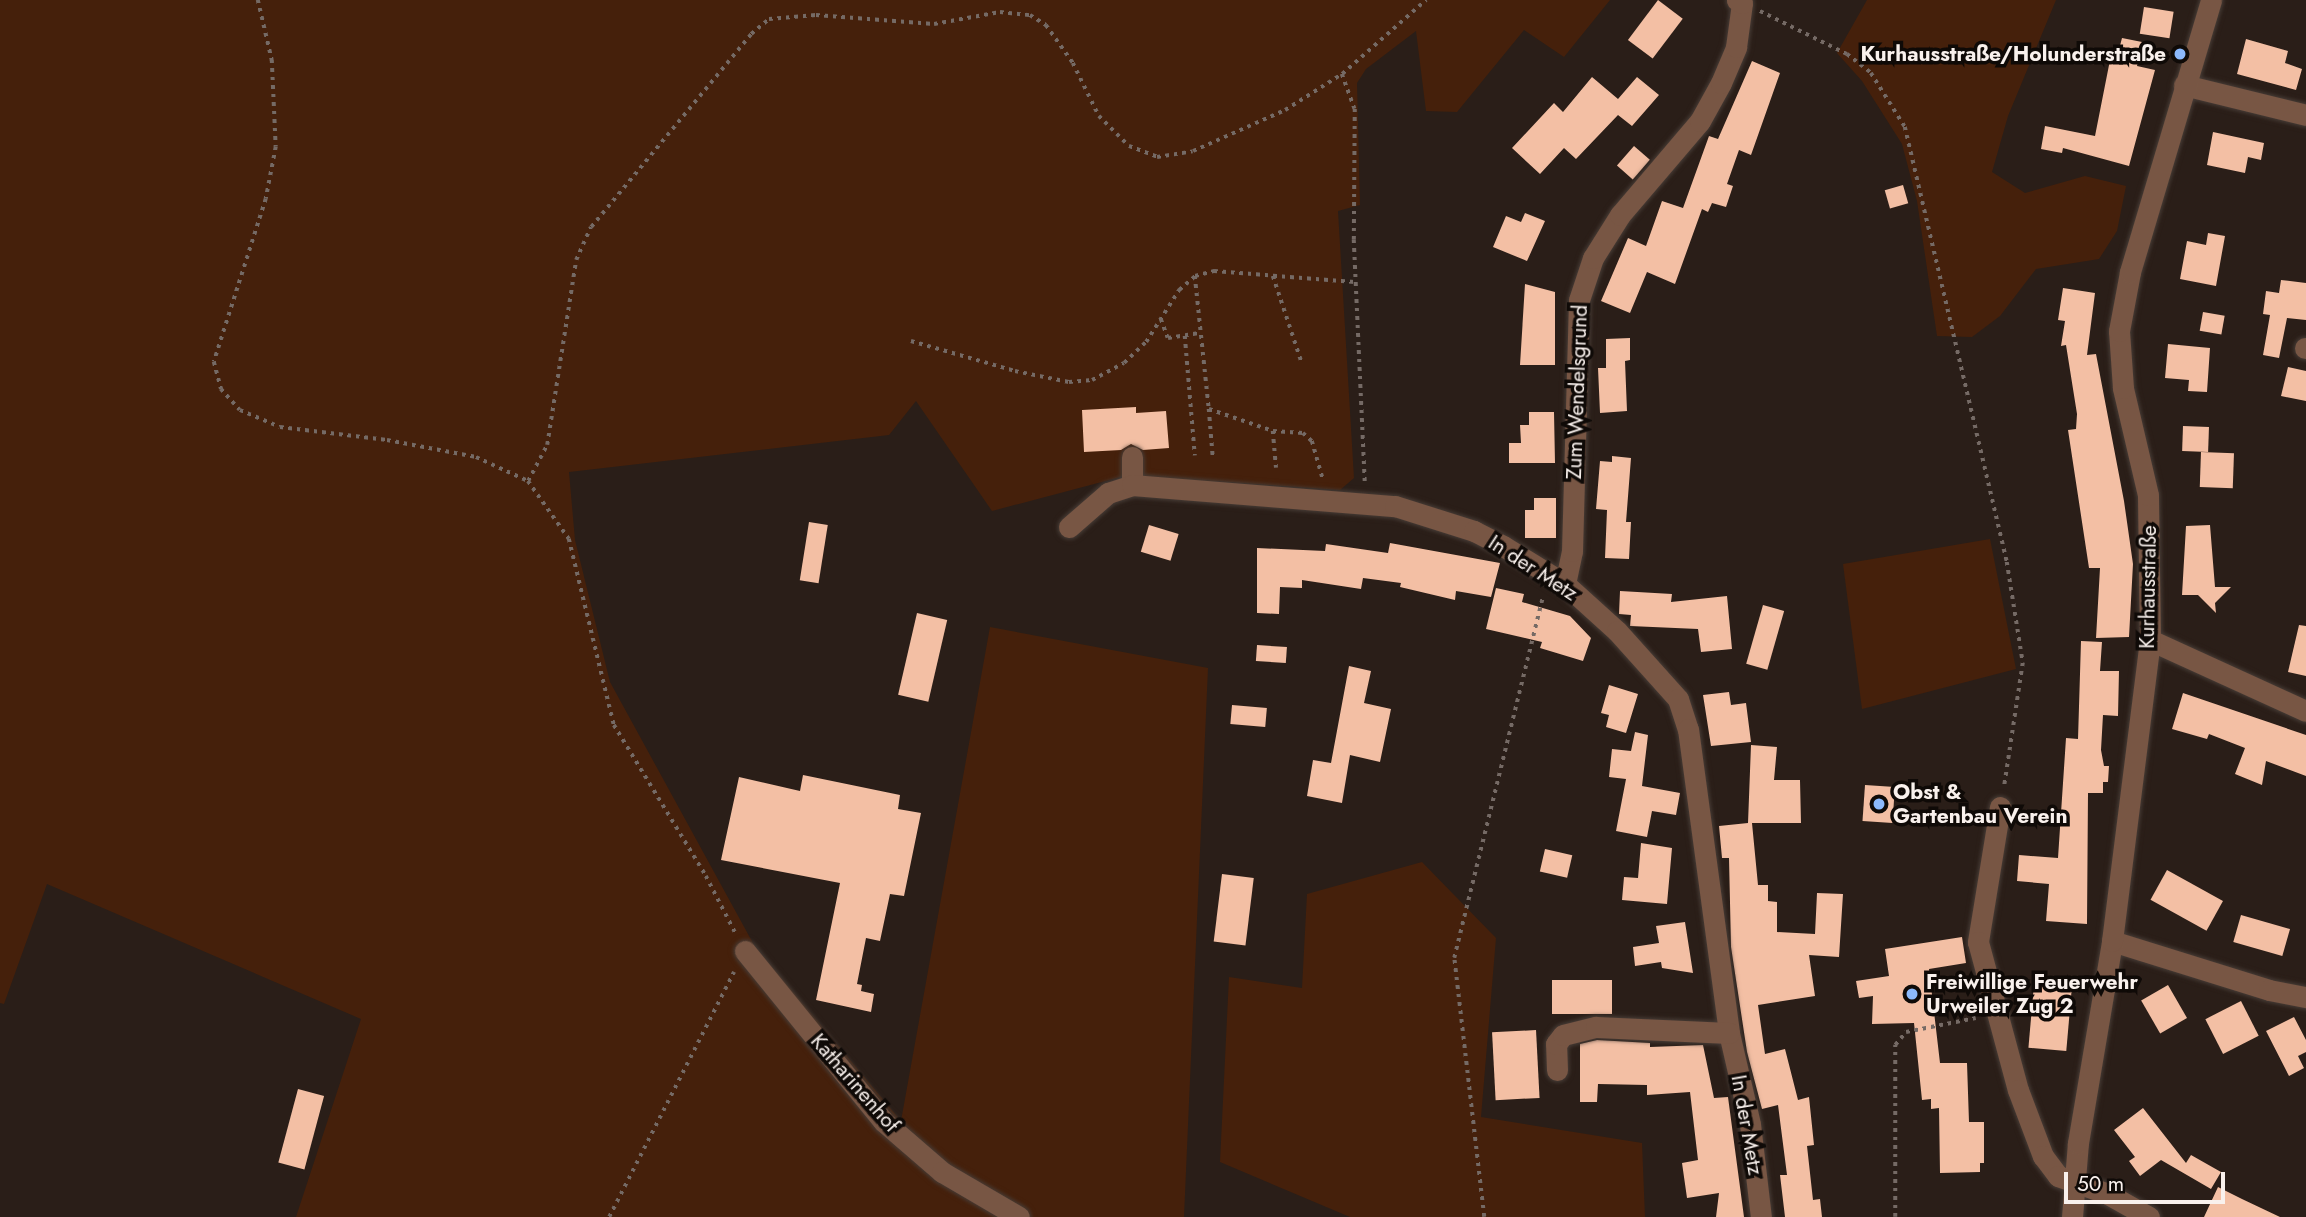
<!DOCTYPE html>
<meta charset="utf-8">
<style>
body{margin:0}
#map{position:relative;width:2306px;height:1217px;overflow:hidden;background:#2a1e18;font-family:Jost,sans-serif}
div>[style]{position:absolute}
.green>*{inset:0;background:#45200b}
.building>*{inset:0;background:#f3bfa4;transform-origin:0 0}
.path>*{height:3.5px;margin-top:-1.75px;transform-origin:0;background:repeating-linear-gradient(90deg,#756a65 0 3.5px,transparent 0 8.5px)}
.roads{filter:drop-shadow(0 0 2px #473c36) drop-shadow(0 0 2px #473c36)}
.minor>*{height:21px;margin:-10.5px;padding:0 10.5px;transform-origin:10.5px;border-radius:10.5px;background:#785644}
.dots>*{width:19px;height:19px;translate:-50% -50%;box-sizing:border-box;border:4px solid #0f0a07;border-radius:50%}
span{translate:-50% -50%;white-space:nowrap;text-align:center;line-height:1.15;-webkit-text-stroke:7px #0f0a07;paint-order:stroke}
.poi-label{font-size:21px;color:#f9f1ed;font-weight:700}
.right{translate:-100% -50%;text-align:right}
.left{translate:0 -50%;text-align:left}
.street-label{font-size:21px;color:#f9f1ed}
.scale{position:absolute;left:2064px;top:1172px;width:161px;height:32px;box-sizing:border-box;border:4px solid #f9f1ed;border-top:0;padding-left:9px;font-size:21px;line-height:24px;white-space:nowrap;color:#f9f1ed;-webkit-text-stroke:5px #0f0a07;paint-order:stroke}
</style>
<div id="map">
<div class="green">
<div style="clip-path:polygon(0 0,1610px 0,1564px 57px,1524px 30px,1457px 112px,1426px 111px,1416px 31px,1366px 69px,1357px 83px,1360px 205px,1338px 211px,1354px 478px,1340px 490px,1128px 475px,992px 511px,916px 401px,889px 435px,569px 472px,575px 540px,610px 682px,754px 945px,901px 1121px,990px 627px,1208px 668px,1184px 1217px,296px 1217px,361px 1019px,47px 884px,4px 1004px,0 1003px)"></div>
<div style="clip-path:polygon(1867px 0,2056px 0,2008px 116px,1992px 172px,2025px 193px,2085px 176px,2126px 186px,2117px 231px,2099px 259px,2036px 269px,2000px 316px,1972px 337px,1937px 336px,1917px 201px,1902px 144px,1862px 81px,1837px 53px)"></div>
<div style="clip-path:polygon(1990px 539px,2016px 669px,1862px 709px,1843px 564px)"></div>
<div style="clip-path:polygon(1422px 862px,1496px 938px,1481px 1117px,1642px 1143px,1645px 1217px,1350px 1217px,1220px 1162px,1229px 977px,1302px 988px,1307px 894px)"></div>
</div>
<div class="building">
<div style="left:1658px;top:0;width:31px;height:50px;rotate:37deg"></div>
<div style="left:2144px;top:7px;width:30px;height:27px;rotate:9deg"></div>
<div style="clip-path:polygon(2122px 38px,2142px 42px,2137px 66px,2155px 70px,2129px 166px,2063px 148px,2062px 153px,2041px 149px,2045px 126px,2095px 136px,2110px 60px,2116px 61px)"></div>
<div style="clip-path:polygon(2246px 39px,2288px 51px,2285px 63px,2302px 69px,2296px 90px,2237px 74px)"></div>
<div style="clip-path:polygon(1752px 61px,1780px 73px,1751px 155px,1739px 150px,1727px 184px,1733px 186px,1726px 207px,1712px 203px,1708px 212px,1702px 209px,1675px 284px,1647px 272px,1630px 313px,1601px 301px,1628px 238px,1646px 246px,1662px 201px,1683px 208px,1709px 136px,1718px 139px)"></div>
<div style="clip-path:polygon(1592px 77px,1618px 99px,1637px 77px,1659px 95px,1632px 126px,1618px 115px,1576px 159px,1564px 148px,1540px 174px,1512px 148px,1554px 103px,1563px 112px)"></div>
<div style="clip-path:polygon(2213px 132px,2264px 143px,2261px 160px,2248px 157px,2245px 173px,2207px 165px)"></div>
<div style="left:1634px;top:146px;width:21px;height:26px;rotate:41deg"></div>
<div style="left:1903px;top:185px;width:19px;height:19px;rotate:74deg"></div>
<div style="clip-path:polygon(1525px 213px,1545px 221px,1527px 261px,1493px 247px,1506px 216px,1521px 222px)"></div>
<div style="clip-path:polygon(2208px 233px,2225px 236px,2216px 286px,2180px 279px,2187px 241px,2206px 245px)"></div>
<div style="clip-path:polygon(2281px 280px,2306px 283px,2306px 320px,2287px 318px,2279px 358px,2263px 355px,2270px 315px,2263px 314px,2266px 291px,2279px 293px)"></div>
<div style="clip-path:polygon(1525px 284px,1555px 292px,1555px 365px,1520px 365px)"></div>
<div style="clip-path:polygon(2063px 288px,2095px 293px,2087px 355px,2096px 354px,2124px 501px,2133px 564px,2129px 637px,2096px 638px,2100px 568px,2089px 568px,2068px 430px,2076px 429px,2077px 414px,2066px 345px,2061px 346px,2065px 321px,2058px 320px)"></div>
<div style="left:2203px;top:312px;width:22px;height:19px;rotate:10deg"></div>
<div style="clip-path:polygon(1630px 338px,1630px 360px,1625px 361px,1627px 411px,1600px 413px,1598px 368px,1606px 368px,1606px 339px)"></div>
<div style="clip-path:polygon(2168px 344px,2210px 348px,2207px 392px,2188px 391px,2189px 380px,2165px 378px)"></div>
<div style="clip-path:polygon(2288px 367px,2306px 371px,2306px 401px,2281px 396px)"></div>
<div style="clip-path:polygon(1136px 407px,1136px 413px,1166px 411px,1169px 448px,1143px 450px,1131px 444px,1121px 450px,1084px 452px,1082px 410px)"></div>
<div style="clip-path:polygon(1529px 412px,1554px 412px,1555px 463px,1509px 463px,1509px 443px,1521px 443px,1520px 425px,1529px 425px)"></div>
<div style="left:2183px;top:426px;width:26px;height:25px;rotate:2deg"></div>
<div style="left:2201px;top:452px;width:33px;height:35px;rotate:2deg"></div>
<div style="clip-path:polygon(1612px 456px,1631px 458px,1626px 522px,1631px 522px,1629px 559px,1605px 558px,1607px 510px,1596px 509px,1600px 461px,1612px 462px)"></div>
<div style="clip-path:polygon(1534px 498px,1556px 498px,1556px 538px,1525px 538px,1525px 510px,1534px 510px)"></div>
<div style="left:809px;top:522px;width:19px;height:59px;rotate:9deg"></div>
<div style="left:1149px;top:525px;width:31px;height:28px;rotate:17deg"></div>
<div style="clip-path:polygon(2210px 525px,2215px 587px,2231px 587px,2215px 603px,2216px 613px,2198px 595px,2182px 595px,2186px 526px)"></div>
<div style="clip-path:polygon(1390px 543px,1500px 563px,1491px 597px,1456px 591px,1455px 600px,1400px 587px,1401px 583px,1363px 578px,1361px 589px,1302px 580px,1302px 588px,1280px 587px,1279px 614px,1257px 613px,1257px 548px,1325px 551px,1326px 544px,1388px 553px)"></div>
<div style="clip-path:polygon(1496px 588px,1524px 594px,1522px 602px,1570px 616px,1591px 638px,1583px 661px,1540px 648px,1542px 642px,1486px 629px)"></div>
<div style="clip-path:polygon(1620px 591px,1672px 594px,1671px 602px,1727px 596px,1732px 649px,1701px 652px,1698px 629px,1630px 626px,1631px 615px,1619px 614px)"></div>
<div style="left:1763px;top:605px;width:22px;height:61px;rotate:16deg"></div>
<div style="left:917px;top:613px;width:31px;height:84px;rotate:13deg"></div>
<div style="clip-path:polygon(2299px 625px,2306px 626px,2306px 676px,2288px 672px)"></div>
<div style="clip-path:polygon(2081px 641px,2102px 642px,2100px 671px,2119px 671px,2118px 716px,2103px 715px,2101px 750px,2104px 766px,2109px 766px,2108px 782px,2103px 782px,2103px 793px,2088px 793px,2087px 924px,2046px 921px,2049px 884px,2017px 881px,2019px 855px,2058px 858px,2066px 738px,2078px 739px)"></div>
<div style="left:1257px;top:645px;width:30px;height:16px;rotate:4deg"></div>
<div style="clip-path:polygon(1349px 666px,1371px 671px,1364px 703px,1391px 709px,1380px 762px,1350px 755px,1342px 803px,1307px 796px,1313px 760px,1331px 763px)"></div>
<div style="clip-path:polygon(1609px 685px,1638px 694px,1626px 733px,1606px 727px,1609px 715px,1601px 713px)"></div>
<div style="clip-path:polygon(1729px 692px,1731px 705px,1746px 703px,1751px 742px,1711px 746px,1703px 695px)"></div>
<div style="clip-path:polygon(2183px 693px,2306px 735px,2306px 776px,2266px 761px,2262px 785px,2235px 774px,2245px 748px,2209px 734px,2207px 739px,2172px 729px)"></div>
<div style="left:1232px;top:705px;width:35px;height:19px;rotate:5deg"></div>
<div style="clip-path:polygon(1635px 732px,1648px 735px,1642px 786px,1680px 793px,1676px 815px,1652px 811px,1647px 837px,1616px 831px,1626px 779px,1609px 777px,1612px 749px,1631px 751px)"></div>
<div style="clip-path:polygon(1751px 745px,1777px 747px,1774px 780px,1800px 780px,1801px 823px,1752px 823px,1758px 885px,1768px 885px,1768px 901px,1777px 902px,1777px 932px,1815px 934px,1817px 893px,1843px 894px,1839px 957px,1809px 955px,1815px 996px,1758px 1005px,1765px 1054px,1785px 1049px,1798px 1100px,1809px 1097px,1814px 1145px,1807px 1146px,1813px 1200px,1820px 1199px,1822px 1217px,1785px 1217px,1780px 1175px,1787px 1175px,1778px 1105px,1762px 1109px,1747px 1052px,1731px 947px,1729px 858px,1722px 858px,1719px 826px,1748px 823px)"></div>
<div style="clip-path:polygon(803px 775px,900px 795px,898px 809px,921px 813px,904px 896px,890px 894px,880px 941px,866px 938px,857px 984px,862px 985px,861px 991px,874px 994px,871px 1012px,816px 1000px,840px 883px,721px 860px,739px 777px,800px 791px)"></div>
<div style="left:1865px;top:785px;width:30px;height:36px;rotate:4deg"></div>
<div style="clip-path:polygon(1641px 843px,1672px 848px,1667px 904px,1622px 900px,1624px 877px,1638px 878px)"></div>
<div style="left:1545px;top:849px;width:28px;height:23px;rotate:13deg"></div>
<div style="left:2167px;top:870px;width:64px;height:34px;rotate:29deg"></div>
<div style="left:1222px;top:874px;width:32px;height:68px;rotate:7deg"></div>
<div style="left:2241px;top:915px;width:51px;height:28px;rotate:16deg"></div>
<div style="clip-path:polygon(1685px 922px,1693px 973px,1662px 968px,1661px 962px,1635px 966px,1633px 947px,1659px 943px,1656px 926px)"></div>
<div style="clip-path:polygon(1962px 937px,1966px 963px,1929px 969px,1940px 1063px,1967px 1063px,1969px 1122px,1984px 1122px,1984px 1163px,1980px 1163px,1980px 1172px,1940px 1173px,1939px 1108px,1931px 1109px,1931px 1099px,1922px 1100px,1914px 1023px,1872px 1024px,1873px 996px,1859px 998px,1856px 981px,1889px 976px,1885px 949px)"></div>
<div style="left:1552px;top:980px;width:60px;height:34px"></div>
<div style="left:2034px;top:984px;width:38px;height:64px;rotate:5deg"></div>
<div style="left:2168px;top:985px;width:38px;height:31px;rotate:60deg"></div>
<div style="left:2241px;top:1001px;width:39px;height:40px;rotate:63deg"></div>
<div style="clip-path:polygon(2294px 1017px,2306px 1040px,2306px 1052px,2298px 1056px,2304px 1068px,2289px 1076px,2266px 1031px)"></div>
<div style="left:1536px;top:1030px;width:68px;height:44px;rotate:87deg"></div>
<div style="clip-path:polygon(1597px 1040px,1650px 1043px,1650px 1047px,1703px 1045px,1714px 1098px,1728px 1097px,1744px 1217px,1716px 1217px,1719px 1193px,1687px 1198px,1682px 1163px,1698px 1160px,1690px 1092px,1647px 1095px,1647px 1085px,1598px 1084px,1597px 1102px,1580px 1102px,1580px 1044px)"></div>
<div style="left:298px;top:1089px;width:27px;height:76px;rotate:15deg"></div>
<div style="clip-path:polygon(2143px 1108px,2186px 1163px,2191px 1155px,2221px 1172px,2211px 1189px,2161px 1160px,2140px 1176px,2129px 1161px,2135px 1157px,2114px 1130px)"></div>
<div style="clip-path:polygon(2218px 1187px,2242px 1199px,2280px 1217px,2204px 1217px)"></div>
</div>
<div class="path">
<div style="left:258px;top:0;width:62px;rotate:76.9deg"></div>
<div style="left:272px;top:60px;width:87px;rotate:87.4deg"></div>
<div style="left:276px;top:147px;width:53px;rotate:100.9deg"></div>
<div style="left:266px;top:199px;width:171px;rotate:107.7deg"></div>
<div style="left:214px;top:362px;width:28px;rotate:75deg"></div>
<div style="left:221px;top:389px;width:28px;rotate:48deg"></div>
<div style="left:240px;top:410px;width:43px;rotate:23deg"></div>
<div style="left:280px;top:427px;width:108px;rotate:6.9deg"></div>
<div style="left:387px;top:440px;width:91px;rotate:10.8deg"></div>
<div style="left:476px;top:457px;width:57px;rotate:24.8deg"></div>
<div style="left:528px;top:481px;width:71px;rotate:54.7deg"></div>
<div style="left:569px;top:539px;width:191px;rotate:76.4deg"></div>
<div style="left:614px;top:725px;width:177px;rotate:58.6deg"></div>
<div style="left:706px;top:876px;width:65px;rotate:62.7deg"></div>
<div style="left:1760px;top:11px;width:97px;rotate:26.3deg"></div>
<div style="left:1847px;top:54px;width:31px;rotate:38deg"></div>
<div style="left:1871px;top:73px;width:64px;rotate:57.8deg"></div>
<div style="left:1905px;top:127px;width:447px;rotate:76.8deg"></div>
<div style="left:2007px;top:562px;width:102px;rotate:81deg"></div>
<div style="left:2023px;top:663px;width:126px;rotate:98.6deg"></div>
<div style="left:1342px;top:74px;width:37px;rotate:70deg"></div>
<div style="left:1355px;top:109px;width:131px;rotate:90.4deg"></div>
<div style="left:1354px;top:240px;width:243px;rotate:87.4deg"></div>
<div style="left:1195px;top:276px;width:134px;rotate:84deg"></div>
<div style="left:1209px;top:409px;width:68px;rotate:19deg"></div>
<div style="left:1273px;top:431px;width:30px;rotate:4deg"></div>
<div style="left:1303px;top:433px;width:12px;rotate:42deg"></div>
<div style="left:1312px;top:441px;width:40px;rotate:74deg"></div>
<div style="left:1273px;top:276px;width:92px;rotate:71.6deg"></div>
<div style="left:1161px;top:319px;width:20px;rotate:70deg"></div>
<div style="left:1168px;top:338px;width:33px;rotate:-9deg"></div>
<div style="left:1185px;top:336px;width:120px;rotate:85.2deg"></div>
<div style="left:911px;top:341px;width:108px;rotate:16.1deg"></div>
<div style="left:1015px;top:371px;width:55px;rotate:11.5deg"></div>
<div style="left:1069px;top:382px;width:23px;rotate:-5deg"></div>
<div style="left:1092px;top:380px;width:36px;rotate:-28deg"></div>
<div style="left:1124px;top:363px;width:30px;rotate:-44deg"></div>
<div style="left:1146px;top:342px;width:62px;rotate:-57.6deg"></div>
<div style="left:1179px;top:290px;width:21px;rotate:-41deg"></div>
<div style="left:1195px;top:276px;width:20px;rotate:-15deg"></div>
<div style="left:1214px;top:271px;width:141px;rotate:4.5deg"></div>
<div style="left:1209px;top:409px;width:49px;rotate:85.3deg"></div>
<div style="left:1273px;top:431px;width:37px;rotate:85deg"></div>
<div style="left:528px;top:481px;width:41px;rotate:-62.2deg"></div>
<div style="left:547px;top:445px;width:187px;rotate:-81.1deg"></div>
<div style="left:576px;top:260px;width:36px;rotate:-66deg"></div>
<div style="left:591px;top:227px;width:251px;rotate:-50.3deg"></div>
<div style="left:751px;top:34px;width:23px;rotate:-40deg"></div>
<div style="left:769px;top:19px;width:47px;rotate:-4.9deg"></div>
<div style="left:816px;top:15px;width:118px;rotate:4.4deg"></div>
<div style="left:934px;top:24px;width:67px;rotate:-10.3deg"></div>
<div style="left:1000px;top:12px;width:30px;rotate:6deg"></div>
<div style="left:1030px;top:15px;width:19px;rotate:32deg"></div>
<div style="left:1046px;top:25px;width:47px;rotate:54.6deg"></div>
<div style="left:1073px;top:63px;width:59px;rotate:63.9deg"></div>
<div style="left:1099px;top:116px;width:42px;rotate:45deg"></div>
<div style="left:1129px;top:146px;width:30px;rotate:21deg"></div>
<div style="left:1157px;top:157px;width:36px;rotate:-9deg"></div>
<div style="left:1193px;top:151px;width:101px;rotate:-24deg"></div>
<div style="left:1285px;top:110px;width:67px;rotate:-32.3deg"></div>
<div style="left:1342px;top:74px;width:112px;rotate:-41.4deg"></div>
<div style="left:609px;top:1217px;width:275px;rotate:-63deg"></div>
<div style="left:1484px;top:1217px;width:261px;rotate:-96.6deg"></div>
<div style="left:1454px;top:958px;width:372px;rotate:-76.2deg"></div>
<div style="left:1895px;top:1217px;width:172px;rotate:-90deg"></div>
<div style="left:1895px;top:1045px;width:17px;rotate:-50deg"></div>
<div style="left:1906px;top:1032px;width:71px;rotate:-11.3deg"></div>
</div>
<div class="roads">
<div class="minor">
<div style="left:2184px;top:85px;width:126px;rotate:13.8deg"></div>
<div style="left:2305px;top:348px;width:1px"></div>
<div style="left:1132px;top:457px;width:28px;rotate:90deg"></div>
<div style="left:1069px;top:527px;width:52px;rotate:-41.1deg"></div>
<div style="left:1108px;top:493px;width:25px;rotate:-18deg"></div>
<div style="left:1132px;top:485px;width:264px;rotate:4.6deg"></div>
<div style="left:1395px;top:506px;width:83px;rotate:17.6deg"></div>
<div style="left:1474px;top:531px;width:33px;rotate:27deg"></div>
<div style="left:1503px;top:546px;width:73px;rotate:31.5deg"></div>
<div style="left:1565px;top:584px;width:70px;rotate:42.1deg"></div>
<div style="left:1617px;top:631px;width:91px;rotate:48.1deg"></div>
<div style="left:1678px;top:699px;width:32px;rotate:72deg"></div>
<div style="left:1688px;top:729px;width:307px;rotate:82.3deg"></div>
<div style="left:1729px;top:1033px;width:93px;rotate:77deg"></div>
<div style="left:1750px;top:1124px;width:94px;rotate:83.3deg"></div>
<div style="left:1565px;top:584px;width:34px;rotate:-78deg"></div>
<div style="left:1572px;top:551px;width:251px;rotate:-88.4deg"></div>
<div style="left:1579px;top:300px;width:44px;rotate:-71.6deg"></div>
<div style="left:1593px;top:258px;width:51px;rotate:-57.9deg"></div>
<div style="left:1620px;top:215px;width:123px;rotate:-49.6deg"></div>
<div style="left:1700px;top:121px;width:43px;rotate:-61.1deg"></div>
<div style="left:1721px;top:83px;width:39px;rotate:-67deg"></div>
<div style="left:1736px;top:47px;width:44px;rotate:-82.2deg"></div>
<div style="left:1742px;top:3px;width:6px;rotate:-149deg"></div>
<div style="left:2150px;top:640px;width:171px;rotate:24.5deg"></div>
<div style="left:2000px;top:807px;width:137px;rotate:99.3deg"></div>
<div style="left:1978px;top:942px;width:153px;rotate:74.9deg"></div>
<div style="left:2018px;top:1090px;width:71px;rotate:69.3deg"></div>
<div style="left:2043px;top:1156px;width:25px;rotate:53deg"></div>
<div style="left:2058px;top:1176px;width:53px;rotate:19.8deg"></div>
<div style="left:2108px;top:1194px;width:47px;rotate:29.3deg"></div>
<div style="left:2112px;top:941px;width:164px;rotate:17.3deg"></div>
<div style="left:2269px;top:990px;width:38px;rotate:11deg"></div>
<div style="left:745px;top:951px;width:219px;rotate:50.9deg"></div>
<div style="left:883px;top:1121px;width:78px;rotate:40.8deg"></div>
<div style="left:942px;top:1172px;width:89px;rotate:30.3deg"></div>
<div style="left:1557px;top:1070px;width:26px;rotate:-92deg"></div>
<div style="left:1556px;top:1044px;width:11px;rotate:-52deg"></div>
<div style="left:1563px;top:1035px;width:34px;rotate:-14deg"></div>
<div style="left:1596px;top:1027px;width:133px;rotate:2.6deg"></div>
<div style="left:2072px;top:1217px;width:74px;rotate:-85.4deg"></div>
<div style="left:2078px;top:1143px;width:205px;rotate:-80.4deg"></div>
<div style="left:2112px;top:941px;width:303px;rotate:-82.8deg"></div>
<div style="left:2150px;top:640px;width:145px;rotate:-90.8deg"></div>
<div style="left:2148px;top:495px;width:110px;rotate:-103.2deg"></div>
<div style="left:2123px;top:388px;width:57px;rotate:-94deg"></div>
<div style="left:2119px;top:331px;width:60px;rotate:-79.4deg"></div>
<div style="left:2130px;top:272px;width:284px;rotate:-73.4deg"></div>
</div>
</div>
<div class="dots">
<div style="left:2180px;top:54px;background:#8cb9fc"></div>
<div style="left:1879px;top:804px;background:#8cb9fc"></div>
<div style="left:1912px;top:994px;background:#8cb9fc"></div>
</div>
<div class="poi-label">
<span class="right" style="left:2166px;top:54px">Kurhausstraße/Holunderstraße</span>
<span class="left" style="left:1893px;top:804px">Obst &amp;<br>Gartenbau Verein</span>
<span class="left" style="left:1926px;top:994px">Freiwillige Feuerwehr<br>Urweiler Zug 2</span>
</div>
<div class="street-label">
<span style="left:1577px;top:392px;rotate:-88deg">Zum Wendelsgrund</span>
<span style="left:1533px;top:568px;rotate:33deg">In der Metz</span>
<span style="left:2148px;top:587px;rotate:-89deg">Kurhausstraße</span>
<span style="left:855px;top:1083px;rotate:49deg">Katharinenhof</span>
<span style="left:1747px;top:1125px;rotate:80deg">In der Metz</span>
</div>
<div class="scale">50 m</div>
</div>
